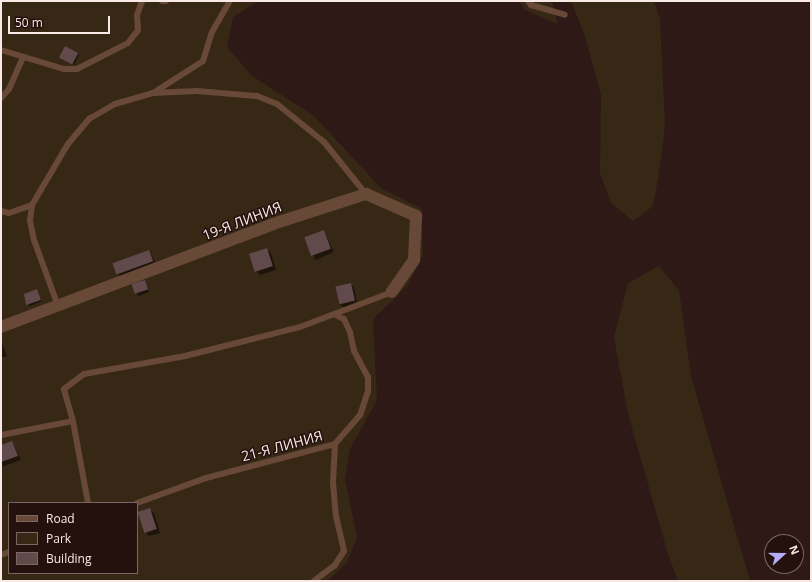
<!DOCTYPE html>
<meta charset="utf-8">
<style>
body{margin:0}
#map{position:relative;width:812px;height:582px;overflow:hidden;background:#2e1916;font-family:"Open Sans",sans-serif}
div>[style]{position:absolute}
.green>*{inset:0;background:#372816}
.shadow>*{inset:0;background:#0007;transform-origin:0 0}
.building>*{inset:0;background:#61494c;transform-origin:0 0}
.service>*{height:6px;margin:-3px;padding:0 3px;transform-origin:3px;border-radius:3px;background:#684836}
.minor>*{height:12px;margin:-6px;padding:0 6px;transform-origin:6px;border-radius:6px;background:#684836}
span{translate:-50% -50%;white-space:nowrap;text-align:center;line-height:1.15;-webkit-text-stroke:3px #24100d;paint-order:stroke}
.street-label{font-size:14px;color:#f8e9e6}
.frame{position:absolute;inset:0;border:2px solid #f8e9e6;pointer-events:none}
.legend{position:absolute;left:8px;top:502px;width:130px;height:72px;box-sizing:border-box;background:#24100d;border:1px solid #796764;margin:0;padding:5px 7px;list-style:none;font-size:12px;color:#f8e9e6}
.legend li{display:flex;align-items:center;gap:8px;height:20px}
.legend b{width:20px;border:1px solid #796764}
.north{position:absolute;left:764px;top:534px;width:40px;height:40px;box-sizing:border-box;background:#24100d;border:1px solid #796764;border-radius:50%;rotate:69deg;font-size:11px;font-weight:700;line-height:16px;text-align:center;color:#f8e9e6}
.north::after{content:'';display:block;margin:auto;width:14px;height:18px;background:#b4acf9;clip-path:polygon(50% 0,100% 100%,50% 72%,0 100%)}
.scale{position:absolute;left:8px;top:16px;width:102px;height:18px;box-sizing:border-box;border:2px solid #f8e9e6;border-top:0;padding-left:5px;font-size:12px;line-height:14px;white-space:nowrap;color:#f8e9e6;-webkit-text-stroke:3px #24100d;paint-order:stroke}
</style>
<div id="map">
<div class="green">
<div style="clip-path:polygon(evenodd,1px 1px,258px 1px,233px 17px,227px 47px,252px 76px,314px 116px,381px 188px,422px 209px,423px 256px,407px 286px,373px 319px,377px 400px,350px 449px,345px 479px,357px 537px,347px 563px,327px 581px,1px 581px,1px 1px,9px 503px,137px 503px,137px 573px,9px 573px,9px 503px)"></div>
<div style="clip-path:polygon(519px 1px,552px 1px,558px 24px,525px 10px)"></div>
<div style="clip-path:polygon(571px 1px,654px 1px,660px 19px,665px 126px,659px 173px,653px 206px,633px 221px,611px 203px,600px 173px,601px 95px,585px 36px)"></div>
<div style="clip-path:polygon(659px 266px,679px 290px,691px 376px,750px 581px,678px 581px,668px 554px,628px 414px,614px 337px,628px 283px)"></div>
</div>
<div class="shadow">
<div style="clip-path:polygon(78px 54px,79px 55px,74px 65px,62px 58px)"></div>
<div style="left:324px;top:231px;width:23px;height:20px;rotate:65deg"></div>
<div style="clip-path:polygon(267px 249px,271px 253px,276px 270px,260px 275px,256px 271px,251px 254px)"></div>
<div style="clip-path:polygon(149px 251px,156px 264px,120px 278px,118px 275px)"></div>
<div style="clip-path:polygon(145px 282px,149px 292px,139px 296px,137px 294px)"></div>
<div style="clip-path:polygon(351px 284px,354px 288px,358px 305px,344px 308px,340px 304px,336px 287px)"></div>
<div style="left:37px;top:290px;width:12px;height:13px;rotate:66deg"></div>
<div style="clip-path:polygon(1px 341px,7px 356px,1px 358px)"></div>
<div style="clip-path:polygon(12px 442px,21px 460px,1px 467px,1px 446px)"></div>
<div style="clip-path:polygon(150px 510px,154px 513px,160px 533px,149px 536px,145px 532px,139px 513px)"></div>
</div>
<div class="building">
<div style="left:65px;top:46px;width:15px;height:13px;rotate:28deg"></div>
<div style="left:324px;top:230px;width:20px;height:21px;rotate:70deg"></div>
<div style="left:267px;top:248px;width:19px;height:19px;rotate:72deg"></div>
<div style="left:149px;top:250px;width:12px;height:39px;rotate:70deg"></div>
<div style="left:145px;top:280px;width:10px;height:14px;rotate:73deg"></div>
<div style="left:351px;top:283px;width:18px;height:16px;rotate:77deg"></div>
<div style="clip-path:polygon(37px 289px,41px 300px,26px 305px,24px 294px)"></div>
<div style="clip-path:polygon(12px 441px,18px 456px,1px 462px,1px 445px)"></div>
<div style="left:150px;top:508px;width:22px;height:13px;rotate:72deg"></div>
</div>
<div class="service">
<div style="left:162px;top:1px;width:4px"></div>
<div style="left:528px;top:1px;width:5px;rotate:53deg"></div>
<div style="left:531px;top:5px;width:35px;rotate:16deg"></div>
<div style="left:1px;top:50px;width:66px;rotate:16.8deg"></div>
<div style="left:64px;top:69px;width:13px"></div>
<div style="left:77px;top:69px;width:57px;rotate:-27deg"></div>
<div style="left:128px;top:43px;width:16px;rotate:-52deg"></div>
<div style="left:138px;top:30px;width:15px;rotate:-94deg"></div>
<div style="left:137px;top:15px;width:15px;rotate:-70deg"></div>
<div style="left:153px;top:93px;width:59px;rotate:-32.6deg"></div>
<div style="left:203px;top:61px;width:30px;rotate:-73deg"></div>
<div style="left:212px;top:32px;width:36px;rotate:-60deg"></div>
<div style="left:1px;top:98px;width:12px;rotate:-48deg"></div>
<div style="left:9px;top:89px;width:35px;rotate:-66deg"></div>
<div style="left:32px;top:205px;width:71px;rotate:-59.5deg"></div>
<div style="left:68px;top:144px;width:33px;rotate:-50deg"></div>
<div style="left:89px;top:119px;width:30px;rotate:-30deg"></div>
<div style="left:115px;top:104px;width:40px;rotate:-16deg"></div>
<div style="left:153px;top:93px;width:44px;rotate:-2.6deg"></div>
<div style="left:197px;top:91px;width:60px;rotate:4.8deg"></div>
<div style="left:257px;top:96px;width:22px;rotate:22deg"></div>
<div style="left:277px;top:104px;width:60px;rotate:39deg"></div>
<div style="left:324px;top:142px;width:67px;rotate:51.1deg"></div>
<div style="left:1px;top:211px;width:8px;rotate:14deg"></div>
<div style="left:9px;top:213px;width:24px;rotate:-19deg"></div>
<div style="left:32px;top:205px;width:16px;rotate:97deg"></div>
<div style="left:30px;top:221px;width:19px;rotate:78deg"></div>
<div style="left:34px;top:240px;width:70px;rotate:70deg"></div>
<div style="left:334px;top:314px;width:11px;rotate:27deg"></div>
<div style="left:344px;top:319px;width:14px;rotate:65deg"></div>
<div style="left:350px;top:332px;width:19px;rotate:78deg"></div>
<div style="left:354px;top:351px;width:30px;rotate:62deg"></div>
<div style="left:368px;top:377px;width:14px;rotate:90deg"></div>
<div style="left:368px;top:391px;width:25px;rotate:108deg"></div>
<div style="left:360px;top:415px;width:38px;rotate:131deg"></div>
<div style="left:1px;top:435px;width:73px;rotate:-11deg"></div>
<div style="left:88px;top:503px;width:83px;rotate:-100.4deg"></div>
<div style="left:73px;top:421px;width:33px;rotate:-106deg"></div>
<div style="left:64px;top:389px;width:25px;rotate:-37deg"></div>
<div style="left:84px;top:374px;width:103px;rotate:-10.1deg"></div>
<div style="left:185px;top:356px;width:119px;rotate:-14.2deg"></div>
<div style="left:300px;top:327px;width:98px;rotate:-20.8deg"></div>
<div style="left:137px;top:503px;width:73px;rotate:-19.9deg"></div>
<div style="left:206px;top:478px;width:133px;rotate:-14.8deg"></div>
<div style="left:335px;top:444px;width:39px;rotate:93deg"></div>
<div style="left:333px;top:483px;width:33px;rotate:85deg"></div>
<div style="left:336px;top:516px;width:36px;rotate:77deg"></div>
<div style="left:344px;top:551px;width:17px;rotate:123deg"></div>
<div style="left:335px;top:565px;width:26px;rotate:143deg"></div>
<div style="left:1px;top:555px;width:9px;rotate:-21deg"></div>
</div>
<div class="minor">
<div style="left:1px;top:327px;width:291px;rotate:-20.7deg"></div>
<div style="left:273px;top:224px;width:98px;rotate:-17.9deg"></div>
<div style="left:366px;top:194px;width:55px;rotate:23.7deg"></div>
<div style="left:416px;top:216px;width:44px;rotate:92.6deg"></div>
<div style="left:414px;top:260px;width:39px;rotate:125deg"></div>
</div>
<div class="street-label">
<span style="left:242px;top:221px;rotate:-21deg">19-Я ЛИНИЯ</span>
<span style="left:282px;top:446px;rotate:-15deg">21-Я ЛИНИЯ</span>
</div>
<div class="frame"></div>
<ul class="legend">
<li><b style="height:5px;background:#684836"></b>Road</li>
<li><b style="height:11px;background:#372816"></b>Park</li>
<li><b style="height:11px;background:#61494c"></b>Building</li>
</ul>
<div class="north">N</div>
<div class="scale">50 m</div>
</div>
